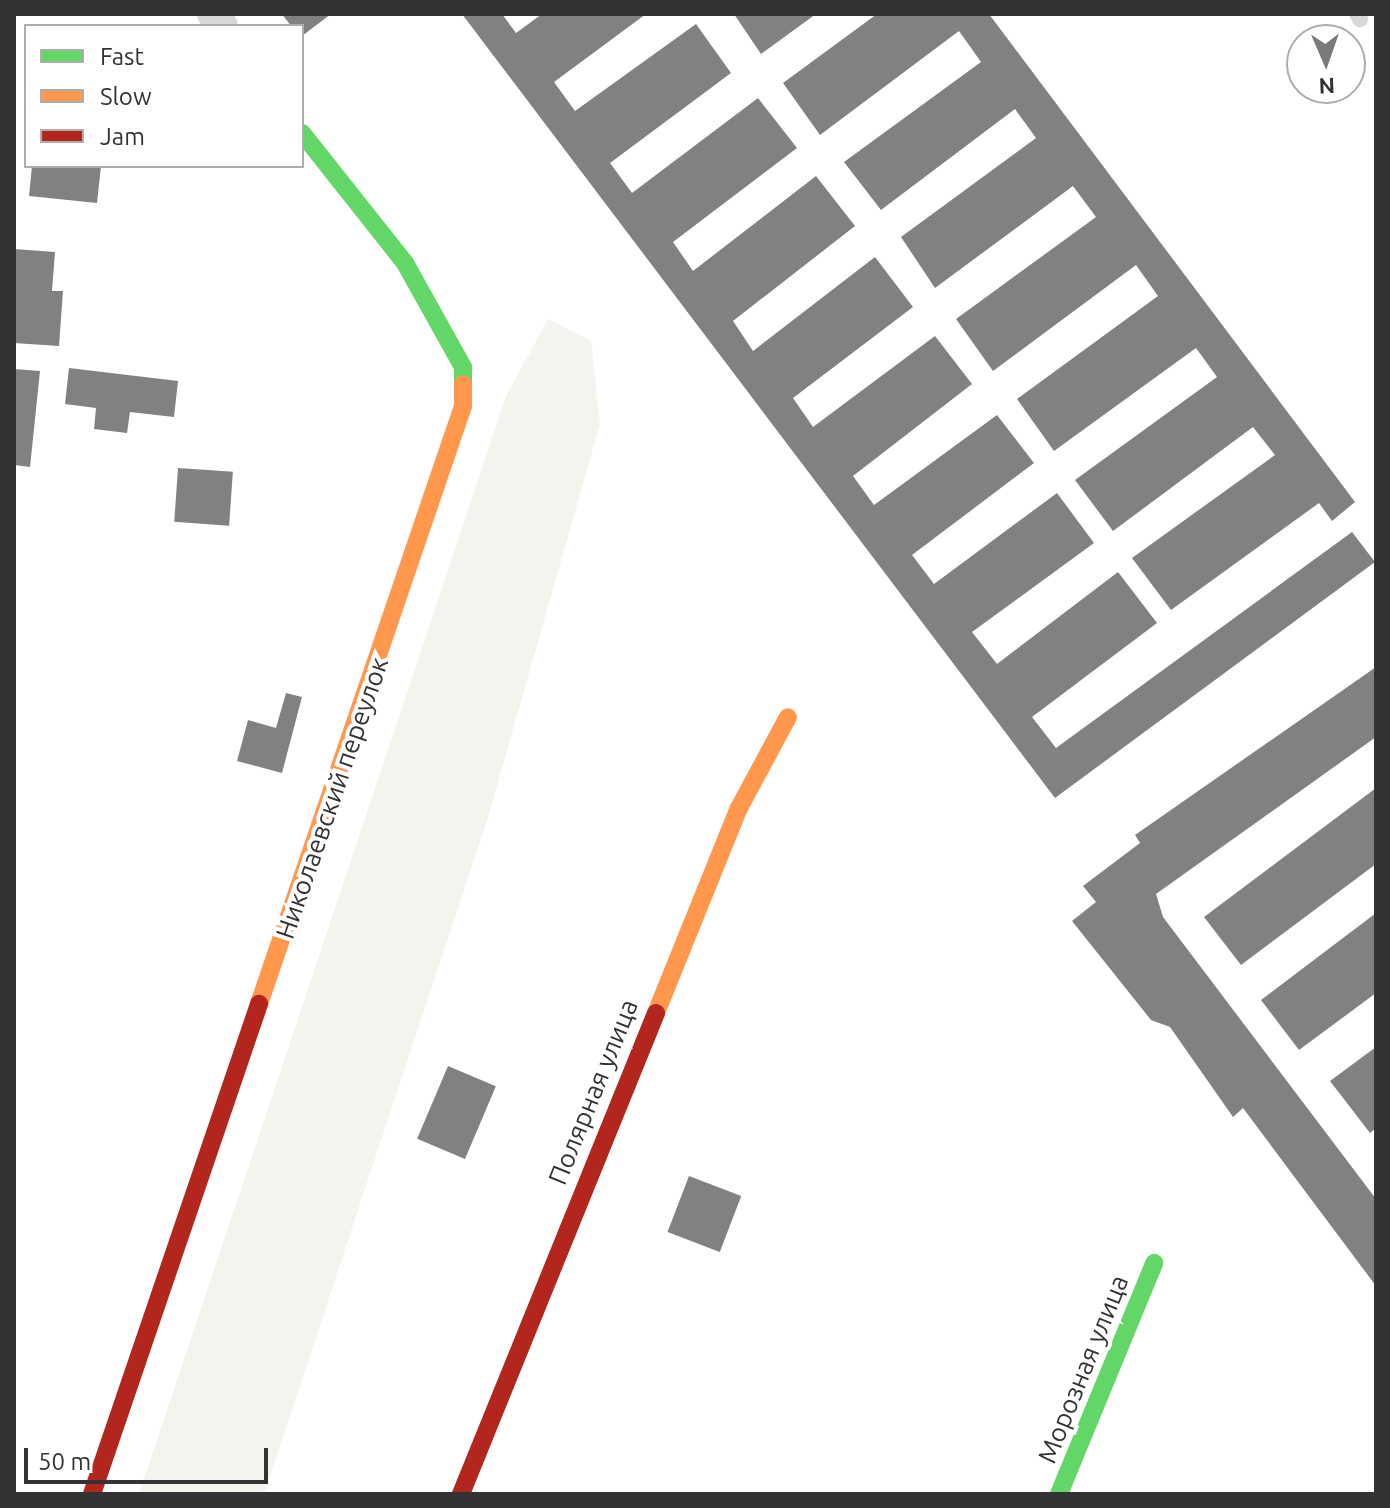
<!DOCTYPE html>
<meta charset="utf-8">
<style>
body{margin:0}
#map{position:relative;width:1390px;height:1508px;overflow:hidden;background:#fff;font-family:Ubuntu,sans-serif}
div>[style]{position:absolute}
.green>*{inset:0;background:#f1f5ed}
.building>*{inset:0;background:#818181;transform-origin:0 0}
.lane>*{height:16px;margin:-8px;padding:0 8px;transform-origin:8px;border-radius:8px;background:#d7d7d7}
.street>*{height:32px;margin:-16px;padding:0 16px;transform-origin:16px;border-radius:16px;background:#d7d7d7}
.fast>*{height:18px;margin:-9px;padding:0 9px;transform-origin:9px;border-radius:9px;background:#63d668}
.slow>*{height:18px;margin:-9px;padding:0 9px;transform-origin:9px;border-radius:9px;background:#ff974d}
.jam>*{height:18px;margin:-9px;padding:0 9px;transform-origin:9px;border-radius:9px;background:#b3261e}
span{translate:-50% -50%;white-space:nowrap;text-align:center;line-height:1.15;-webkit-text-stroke:8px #fff;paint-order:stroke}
.street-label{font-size:26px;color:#333}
.frame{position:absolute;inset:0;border:16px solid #333;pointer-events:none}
.legend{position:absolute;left:24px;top:24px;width:280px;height:144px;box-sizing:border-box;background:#fff;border:2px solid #adadad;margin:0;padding:10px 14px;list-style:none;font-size:24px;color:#333}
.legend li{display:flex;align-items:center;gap:16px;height:40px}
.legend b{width:40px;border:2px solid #adadad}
.north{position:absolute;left:1286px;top:24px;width:80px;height:80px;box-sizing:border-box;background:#fff;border:2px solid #adadad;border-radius:50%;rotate:178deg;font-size:22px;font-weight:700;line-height:32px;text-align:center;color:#333}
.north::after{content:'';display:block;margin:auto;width:28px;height:36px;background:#7a7a7a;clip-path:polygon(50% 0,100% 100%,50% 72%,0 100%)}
.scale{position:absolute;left:24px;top:1448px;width:244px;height:36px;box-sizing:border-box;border:4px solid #333;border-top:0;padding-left:10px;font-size:24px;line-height:28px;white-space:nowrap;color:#333;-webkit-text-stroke:6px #fff;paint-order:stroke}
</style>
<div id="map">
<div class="green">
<div style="clip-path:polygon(548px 319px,591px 341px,600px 424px,489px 814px,264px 1494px,139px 1494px,507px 394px)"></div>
</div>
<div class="building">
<div style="clip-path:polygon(282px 14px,331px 14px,302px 36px,302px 26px,291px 26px)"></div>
<div style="clip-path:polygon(462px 14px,502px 14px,516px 33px,542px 14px,646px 14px,554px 82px,575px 111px,696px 24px,731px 73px,610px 163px,632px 193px,758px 98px,797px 148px,673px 242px,693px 271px,816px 176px,855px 226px,733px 321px,753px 351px,875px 257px,913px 307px,793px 398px,813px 427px,935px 336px,972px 384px,853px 476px,874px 505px,997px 415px,1034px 463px,912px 555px,934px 584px,1057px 493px,1094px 543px,972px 632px,997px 664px,1118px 572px,1157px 623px,1032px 717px,1056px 748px,1352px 532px,1375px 562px,1055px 798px)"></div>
<div style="clip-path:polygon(734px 14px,816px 14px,761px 54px)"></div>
<div style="clip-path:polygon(877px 14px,989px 14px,1355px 502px,1332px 521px,1319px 503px,1171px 610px,1132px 558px,1275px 455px,1253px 427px,1113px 531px,1075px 480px,1217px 377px,1196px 348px,1054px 451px,1017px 399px,1158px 296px,1136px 265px,993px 371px,956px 319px,1096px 217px,1073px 186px,935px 288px,901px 237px,1036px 138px,1015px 109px,881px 210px,844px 162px,981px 62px,959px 31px,820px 135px,783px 83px)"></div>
<div style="clip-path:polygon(32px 166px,101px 166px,97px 203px,29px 196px)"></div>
<div style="clip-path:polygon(14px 249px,55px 252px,52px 291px,63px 291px,59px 346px,14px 343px)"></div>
<div style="clip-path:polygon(69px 368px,178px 381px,174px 417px,130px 412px,127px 433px,94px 429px,96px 408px,65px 404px)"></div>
<div style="clip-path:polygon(14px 369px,40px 371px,30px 467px,14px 465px)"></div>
<div style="left:178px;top:468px;width:55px;height:54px;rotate:4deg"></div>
<div style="clip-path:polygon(1376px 667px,1376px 737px,1156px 894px,1163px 917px,1376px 1199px,1376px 1286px,1243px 1108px,1233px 1117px,1170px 1027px,1151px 1020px,1072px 921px,1096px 902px,1083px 886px,1140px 843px,1135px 835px)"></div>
<div style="clip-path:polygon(286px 693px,302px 697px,282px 773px,237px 761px,248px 720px,276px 728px)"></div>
<div style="clip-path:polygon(1376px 788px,1376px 864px,1241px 965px,1204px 917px)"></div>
<div style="clip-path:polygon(1376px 913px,1376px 993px,1299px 1050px,1261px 1000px)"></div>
<div style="clip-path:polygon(1376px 1047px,1376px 1128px,1370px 1133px,1330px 1081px)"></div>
<div style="left:448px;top:1066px;width:52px;height:79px;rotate:23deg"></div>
<div style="left:689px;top:1176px;width:56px;height:60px;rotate:21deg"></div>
</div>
<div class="lane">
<div style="left:1357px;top:14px;width:6px;rotate:59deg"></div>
</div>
<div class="street">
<div style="left:213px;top:14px;width:15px;rotate:53deg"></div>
</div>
<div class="fast">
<div style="left:302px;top:133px;width:166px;rotate:51.6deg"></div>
<div style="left:405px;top:263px;width:119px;rotate:60.9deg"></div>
<div style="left:463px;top:367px;width:17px;rotate:90deg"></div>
<div style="left:1059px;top:1494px;width:250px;rotate:-67.6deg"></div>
</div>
<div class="slow">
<div style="left:259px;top:1004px;width:632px;rotate:-71.16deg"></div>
<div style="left:463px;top:406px;width:22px;rotate:-90deg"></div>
<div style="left:656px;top:1013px;width:221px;rotate:-68deg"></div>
<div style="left:739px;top:808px;width:103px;rotate:-61.7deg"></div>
</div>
<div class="jam">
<div style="left:92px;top:1494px;width:518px;rotate:-71.18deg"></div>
<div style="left:461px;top:1494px;width:519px;rotate:-67.93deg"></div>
</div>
<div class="street-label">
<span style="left:332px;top:798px;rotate:-71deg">Николаевский переулок</span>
<span style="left:593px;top:1092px;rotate:-68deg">Полярная улица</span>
<span style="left:1083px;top:1369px;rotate:-68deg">Морозная улица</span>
</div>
<div class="frame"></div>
<ul class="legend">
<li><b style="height:10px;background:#63d668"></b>Fast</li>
<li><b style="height:10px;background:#ff974d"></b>Slow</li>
<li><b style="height:10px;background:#b3261e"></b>Jam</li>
</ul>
<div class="north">N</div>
<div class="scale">50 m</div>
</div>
